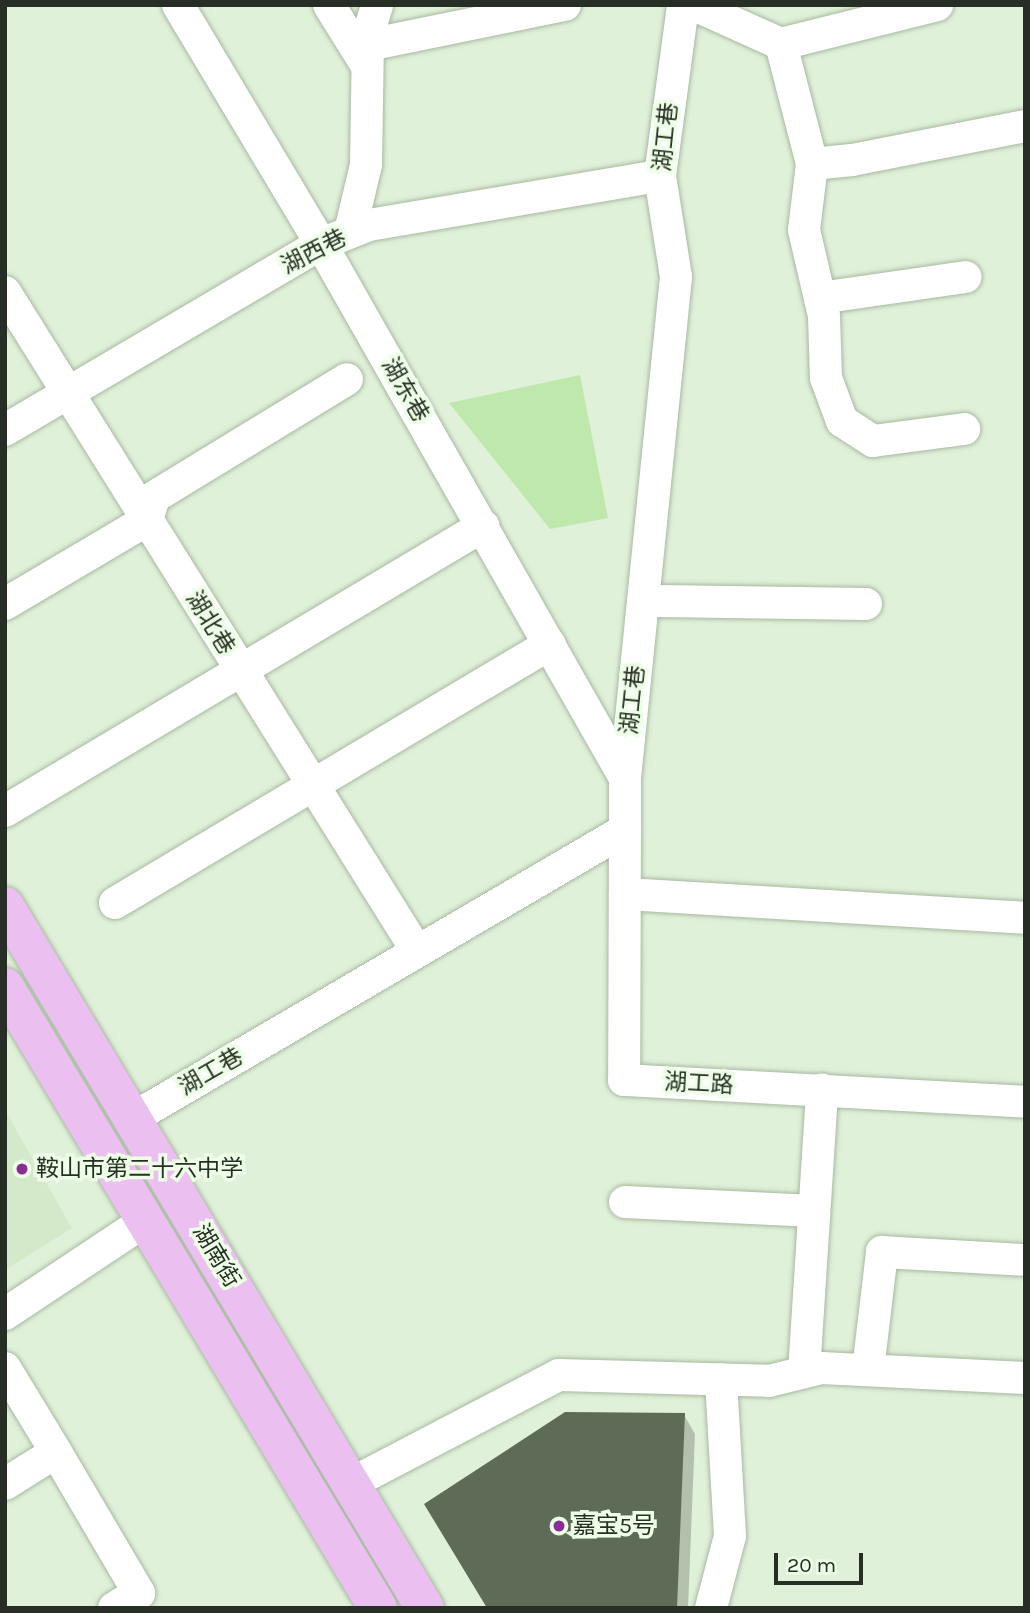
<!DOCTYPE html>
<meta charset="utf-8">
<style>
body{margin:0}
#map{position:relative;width:1030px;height:1613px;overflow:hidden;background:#e0f1d9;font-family:Karla,"Noto Sans SC",sans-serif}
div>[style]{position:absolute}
.built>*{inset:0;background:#d3e9ca}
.green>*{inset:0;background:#bee8ac}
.shadow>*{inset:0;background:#0003}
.building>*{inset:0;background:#5d6b57}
.roads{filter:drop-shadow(0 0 2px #a8b9a2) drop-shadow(0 0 2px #a8b9a2)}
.minor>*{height:32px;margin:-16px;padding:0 16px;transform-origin:16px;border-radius:16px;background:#fff}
.major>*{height:38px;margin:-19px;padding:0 19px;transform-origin:19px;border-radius:19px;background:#ebc0f0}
.dots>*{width:19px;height:19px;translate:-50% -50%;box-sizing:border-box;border:4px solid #edffe6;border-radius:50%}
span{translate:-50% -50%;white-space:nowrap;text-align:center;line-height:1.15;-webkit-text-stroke:7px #edffe6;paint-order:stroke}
.street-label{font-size:23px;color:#272e25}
.poi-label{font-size:23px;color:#272e25}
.left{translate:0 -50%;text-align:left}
.frame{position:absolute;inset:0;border:7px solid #272e25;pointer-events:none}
.scale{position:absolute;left:774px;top:1553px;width:89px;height:32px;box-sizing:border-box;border:4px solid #272e25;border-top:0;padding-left:9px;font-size:21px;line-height:24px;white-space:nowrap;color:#272e25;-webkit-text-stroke:5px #edffe6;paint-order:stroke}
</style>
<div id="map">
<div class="built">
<div style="clip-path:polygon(5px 1110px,72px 1228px,5px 1270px)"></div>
</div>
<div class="green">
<div style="clip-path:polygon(580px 375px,608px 518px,550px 529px,449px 403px)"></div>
</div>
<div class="shadow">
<div style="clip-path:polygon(684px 1415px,695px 1434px,688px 1608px,488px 1608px)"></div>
</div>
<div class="building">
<div style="clip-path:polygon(565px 1412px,685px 1413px,677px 1608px,487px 1608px,424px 1504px)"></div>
</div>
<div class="roads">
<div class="minor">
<div style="left:178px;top:5px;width:279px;rotate:59.1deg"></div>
<div style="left:321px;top:244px;width:614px;rotate:60.35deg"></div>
<div style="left:329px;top:5px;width:72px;rotate:58.1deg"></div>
<div style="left:694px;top:5px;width:95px;rotate:24.1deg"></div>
<div style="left:781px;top:44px;width:124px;rotate:75.5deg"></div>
<div style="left:812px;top:164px;width:66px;rotate:96.9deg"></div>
<div style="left:804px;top:230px;width:88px;rotate:76.9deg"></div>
<div style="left:824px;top:316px;width:62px;rotate:88.2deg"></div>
<div style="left:826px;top:378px;width:46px;rotate:69.6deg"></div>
<div style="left:842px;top:421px;width:37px;rotate:33deg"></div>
<div style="left:873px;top:441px;width:92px;rotate:-7.5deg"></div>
<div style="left:781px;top:44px;width:161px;rotate:-14deg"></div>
<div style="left:368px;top:45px;width:201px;rotate:-11.5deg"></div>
<div style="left:812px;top:164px;width:40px;rotate:-5.7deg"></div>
<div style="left:852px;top:160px;width:176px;rotate:-11.1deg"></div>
<div style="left:350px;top:232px;width:69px;rotate:-76.6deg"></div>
<div style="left:366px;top:165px;width:130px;rotate:-89.1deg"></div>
<div style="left:368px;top:35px;width:31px;rotate:-73deg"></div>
<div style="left:5px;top:292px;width:777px;rotate:57.99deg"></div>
<div style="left:820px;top:298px;width:147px;rotate:-8.2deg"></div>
<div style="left:5px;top:430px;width:367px;rotate:-30.5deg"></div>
<div style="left:321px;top:244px;width:52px;rotate:-21.6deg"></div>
<div style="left:369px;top:225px;width:295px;rotate:-9.6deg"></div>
<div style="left:658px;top:601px;width:208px;rotate:0.8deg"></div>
<div style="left:5px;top:604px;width:165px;rotate:-30.6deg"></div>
<div style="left:147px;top:520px;width:24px;rotate:-73deg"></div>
<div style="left:154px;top:497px;width:226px;rotate:-31.4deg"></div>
<div style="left:5px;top:811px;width:557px;rotate:-30.8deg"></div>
<div style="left:625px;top:830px;width:250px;rotate:90.2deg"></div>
<div style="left:624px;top:1080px;width:402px;rotate:3.1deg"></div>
<div style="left:625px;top:894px;width:401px;rotate:3.4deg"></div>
<div style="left:115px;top:903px;width:506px;rotate:-30.77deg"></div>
<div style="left:133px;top:1118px;width:570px;rotate:-30.34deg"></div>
<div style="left:625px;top:830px;width:52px;rotate:-90deg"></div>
<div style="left:625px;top:778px;width:504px;rotate:-84.19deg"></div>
<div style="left:676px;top:277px;width:102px;rotate:-99deg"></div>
<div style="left:660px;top:176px;width:173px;rotate:-82.3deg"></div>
<div style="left:625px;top:1202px;width:189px;rotate:2.7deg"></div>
<div style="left:5px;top:1314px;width:168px;rotate:-33.6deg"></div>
<div style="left:5px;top:1368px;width:98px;rotate:58.7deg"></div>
<div style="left:56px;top:1452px;width:60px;rotate:147.9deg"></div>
<div style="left:868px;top:1370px;width:119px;rotate:-83.2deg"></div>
<div style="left:882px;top:1252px;width:143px;rotate:3.2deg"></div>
<div style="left:804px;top:1372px;width:283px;rotate:-86.3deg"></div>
<div style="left:56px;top:1452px;width:164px;rotate:59.5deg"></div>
<div style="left:139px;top:1593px;width:29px;rotate:149deg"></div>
<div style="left:352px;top:1483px;width:233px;rotate:-27.6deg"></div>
<div style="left:559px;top:1375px;width:210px;rotate:1.6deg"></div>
<div style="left:769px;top:1381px;width:54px;rotate:-14deg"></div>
<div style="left:821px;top:1368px;width:204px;rotate:2.8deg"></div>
<div style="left:711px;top:1608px;width:74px;rotate:-75.2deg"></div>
<div style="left:730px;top:1536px;width:157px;rotate:-93.3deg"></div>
</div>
<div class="major">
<div style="left:5px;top:906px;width:818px;rotate:59.11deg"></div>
<div style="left:5px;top:987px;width:724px;rotate:59.01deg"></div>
</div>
</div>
<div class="dots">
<div style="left:22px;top:1169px;background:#8b2d97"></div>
<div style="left:559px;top:1526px;background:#8b2d97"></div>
</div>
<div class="street-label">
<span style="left:666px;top:137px;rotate:-84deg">湖工巷</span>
<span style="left:314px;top:252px;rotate:-27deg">湖西巷</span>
<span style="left:405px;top:390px;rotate:60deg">湖东巷</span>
<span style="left:210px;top:623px;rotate:58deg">湖北巷</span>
<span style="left:633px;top:700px;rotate:-84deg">湖工巷</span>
<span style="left:211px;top:1072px;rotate:-30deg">湖工巷</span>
<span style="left:699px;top:1084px;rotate:3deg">湖工路</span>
<span style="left:216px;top:1256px;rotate:59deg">湖南街</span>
</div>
<div class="poi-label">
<span class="left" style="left:36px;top:1169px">鞍山市第二十六中学</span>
<span class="left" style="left:573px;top:1526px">嘉宝5号</span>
</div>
<div class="frame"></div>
<div class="scale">20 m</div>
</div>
